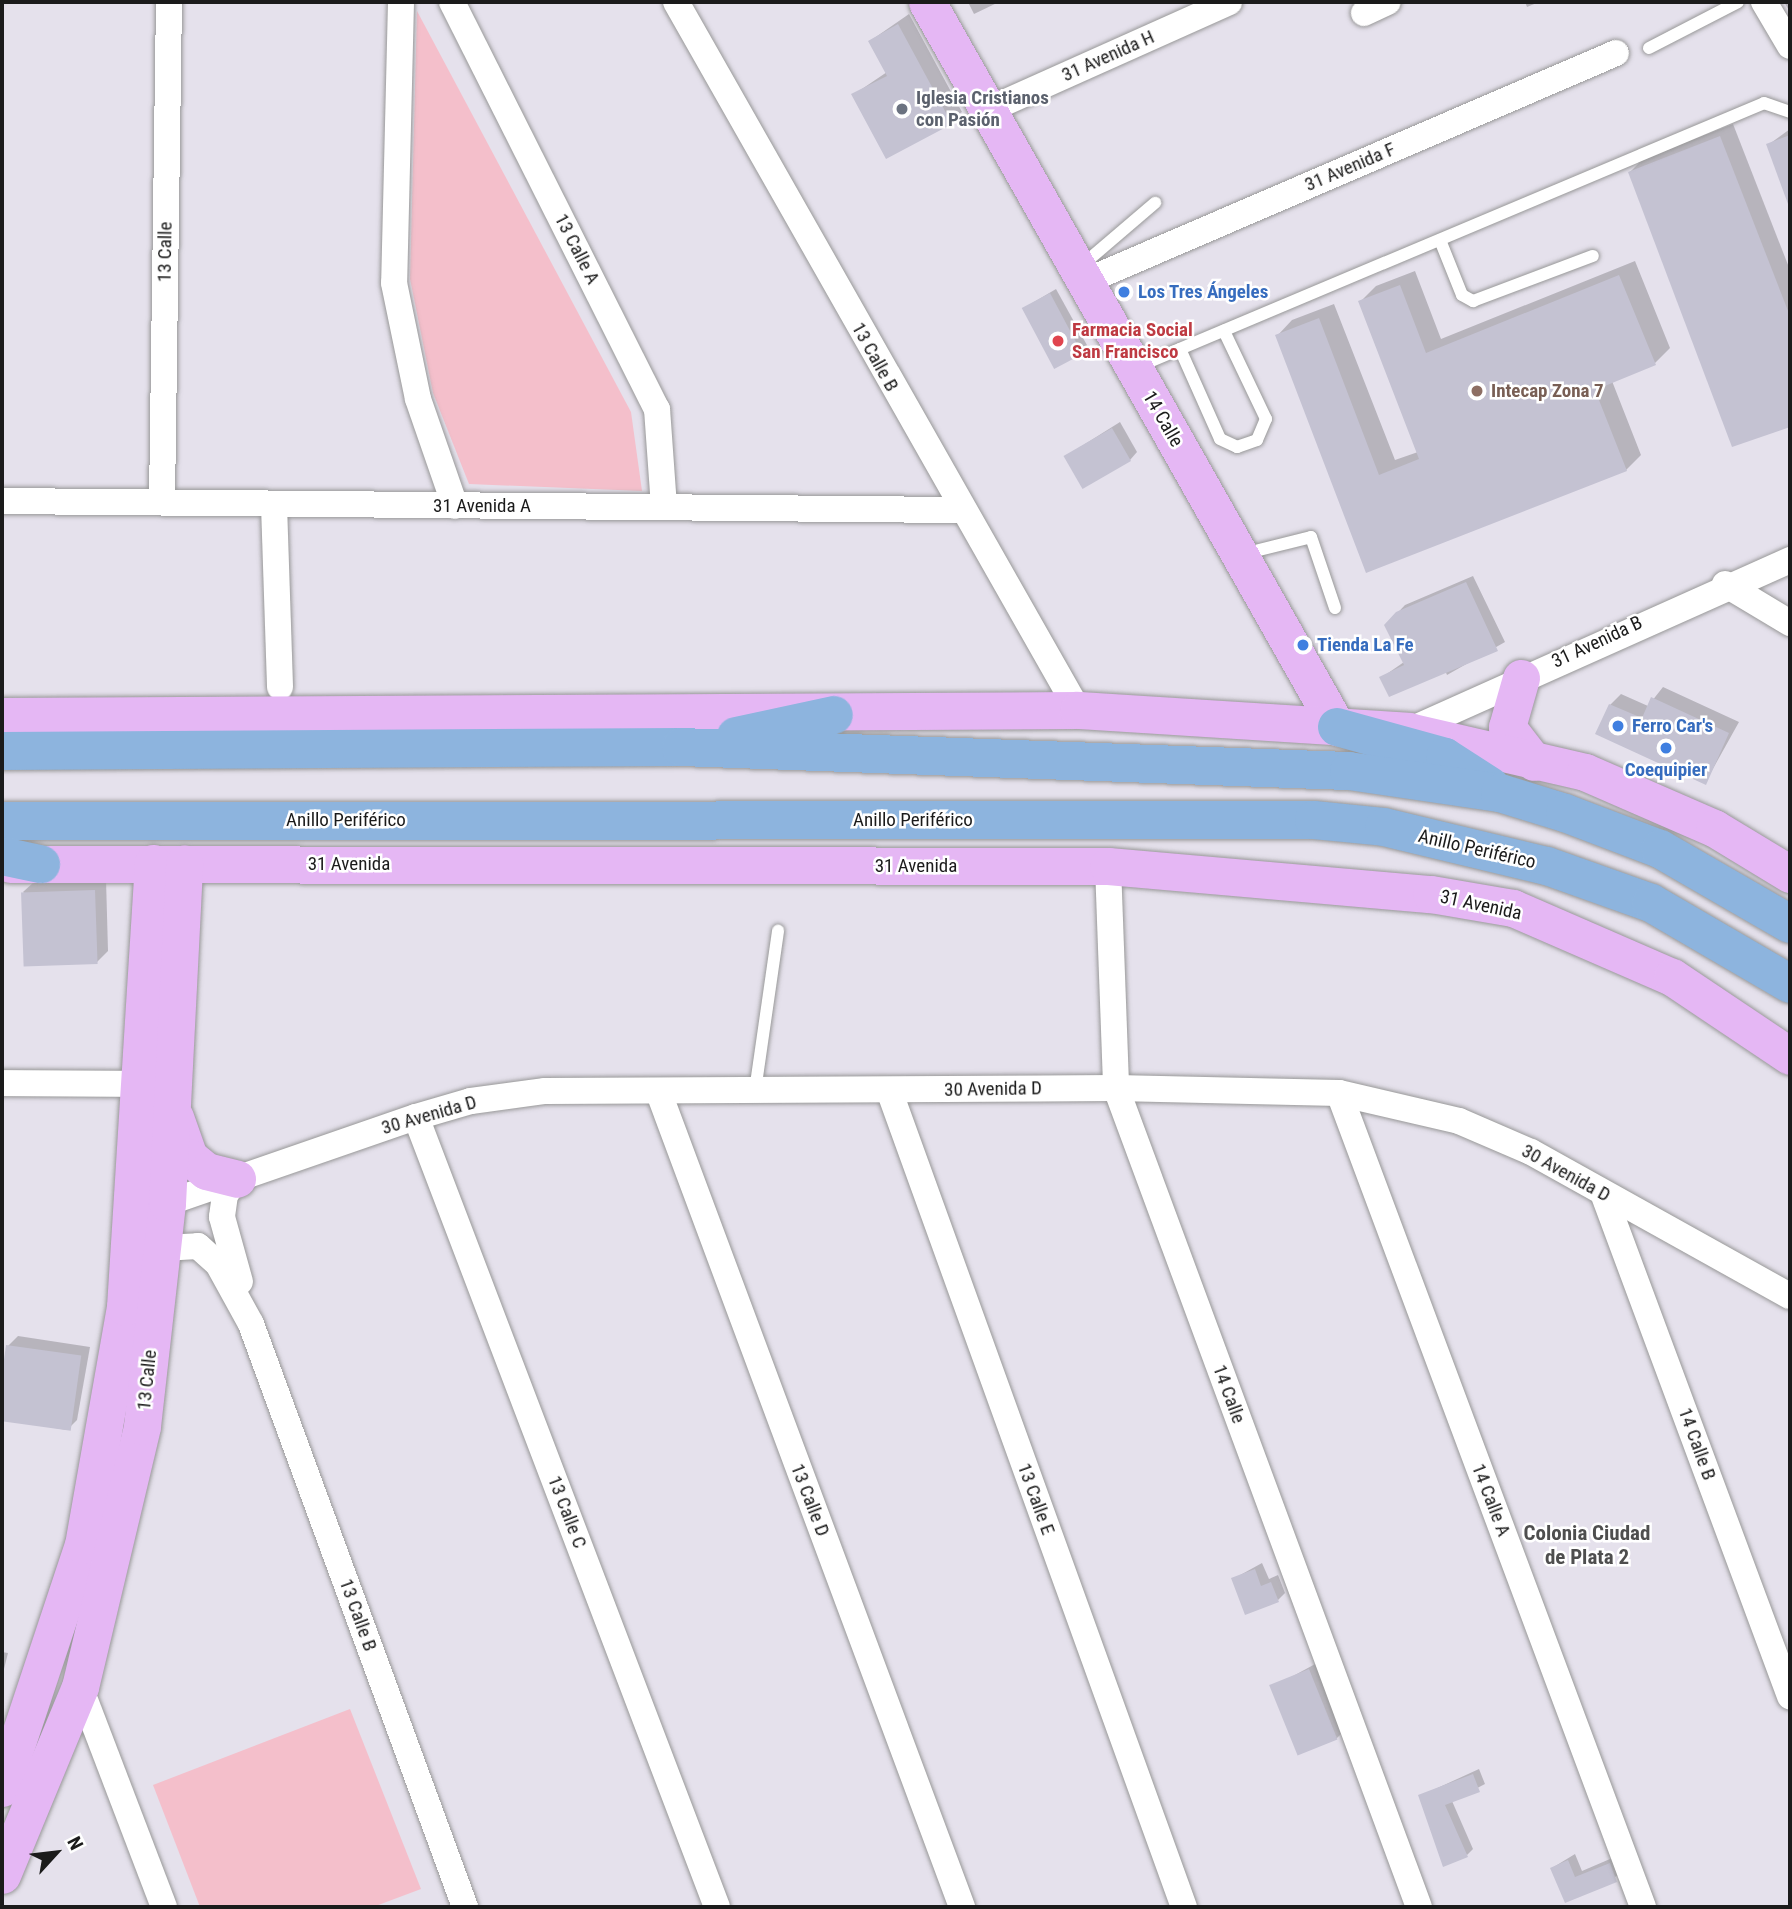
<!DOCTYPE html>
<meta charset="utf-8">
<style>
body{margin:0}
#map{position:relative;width:1792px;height:1909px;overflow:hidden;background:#e5e1ec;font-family:"Roboto Condensed",sans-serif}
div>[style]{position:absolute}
.park>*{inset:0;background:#f4bfcb}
.shadow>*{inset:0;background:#0003}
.building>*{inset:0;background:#c4c2d2;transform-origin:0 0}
.roads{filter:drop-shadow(0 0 2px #989898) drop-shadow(0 0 2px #989898)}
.lane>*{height:12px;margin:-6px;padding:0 6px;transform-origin:6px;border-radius:6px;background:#fff}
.street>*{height:26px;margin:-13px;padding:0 13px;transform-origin:13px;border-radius:13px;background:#fff}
.secondary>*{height:37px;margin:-18.5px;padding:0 18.5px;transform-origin:18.5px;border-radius:18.5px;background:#e5b7f4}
.highway>*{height:38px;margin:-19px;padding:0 19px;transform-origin:19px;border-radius:19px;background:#8db4de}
.dots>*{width:19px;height:19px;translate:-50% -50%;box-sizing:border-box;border:4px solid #fff;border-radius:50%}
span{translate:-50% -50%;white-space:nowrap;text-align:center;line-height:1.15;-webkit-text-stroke:5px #fff;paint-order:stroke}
.street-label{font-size:19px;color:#1b1b1b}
.worship-label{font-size:19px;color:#5b616d;font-weight:700}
.left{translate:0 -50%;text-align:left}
.shop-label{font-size:19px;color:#366cbe;font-weight:700}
.health-label{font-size:19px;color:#be3a42;font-weight:700}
.education-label{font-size:19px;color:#785e54;font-weight:700}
.neighbourhood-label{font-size:21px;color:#4e4e4e;font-weight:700}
.frame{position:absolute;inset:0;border:4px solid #1b1b1b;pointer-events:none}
.north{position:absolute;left:21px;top:1818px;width:70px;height:70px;-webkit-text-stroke:5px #fff;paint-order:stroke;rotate:63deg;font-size:19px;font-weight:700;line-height:28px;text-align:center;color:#1b1b1b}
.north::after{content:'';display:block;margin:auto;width:24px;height:32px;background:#1b1b1b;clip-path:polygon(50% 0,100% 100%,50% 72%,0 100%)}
</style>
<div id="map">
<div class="park">
<div style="clip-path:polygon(417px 11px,631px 412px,642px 491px,469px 484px,433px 393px,410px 279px)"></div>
<div style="clip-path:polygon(350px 1709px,421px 1889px,373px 1907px,200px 1907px,153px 1785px)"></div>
</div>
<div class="shadow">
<div style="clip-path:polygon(968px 2px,999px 2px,974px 14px)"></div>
<div style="clip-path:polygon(1525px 2px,1539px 2px,1527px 7px)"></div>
<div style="clip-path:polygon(1784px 2px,1790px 2px,1790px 12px)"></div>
<div style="clip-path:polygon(909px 14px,962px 112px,886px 157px,853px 95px,887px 72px,870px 41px)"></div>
<div style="clip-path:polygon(1733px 124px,1790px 270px,1790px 425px,1734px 445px,1630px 172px,1643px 159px)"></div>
<div style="clip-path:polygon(1790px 129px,1790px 204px,1768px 145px)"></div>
<div style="clip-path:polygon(1635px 261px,1670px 348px,1655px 363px,1612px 381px,1641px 455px,1626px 470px,1367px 570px,1277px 336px,1292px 320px,1334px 304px,1395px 460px,1418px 452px,1360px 302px,1376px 286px,1415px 271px,1441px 339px)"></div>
<div style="clip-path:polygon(1056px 289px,1088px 347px,1082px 353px,1024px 308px)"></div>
<div style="clip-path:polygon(1120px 422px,1137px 452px,1130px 460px,1066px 456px)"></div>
<div style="clip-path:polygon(1473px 576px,1505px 642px,1447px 675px,1444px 668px,1381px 678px,1404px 662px,1386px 625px,1405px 605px)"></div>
<div style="clip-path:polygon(1663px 687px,1739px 722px,1705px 783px,1610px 705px,1621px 694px,1648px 706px)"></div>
<div style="clip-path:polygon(106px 879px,108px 951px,96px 963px,23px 892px,35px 881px)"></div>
<div style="clip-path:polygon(18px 1336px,90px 1347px,77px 1420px,67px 1430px,2px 1419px,8px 1346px)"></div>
<div style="clip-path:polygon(1262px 1563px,1269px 1579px,1278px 1575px,1285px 1593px,1278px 1600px,1233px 1579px)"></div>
<div style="clip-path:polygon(2px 1652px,8px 1653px,2px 1677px)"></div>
<div style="clip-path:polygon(1317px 1663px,1344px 1731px,1336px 1739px,1273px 1687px)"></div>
<div style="clip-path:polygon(1479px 1769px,1485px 1784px,1452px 1801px,1473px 1849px,1467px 1855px,1420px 1796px)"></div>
<div style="clip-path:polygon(1575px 1854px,1582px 1871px,1617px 1856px,1623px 1873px,1566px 1901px,1552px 1868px)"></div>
</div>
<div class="building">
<div style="clip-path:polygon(898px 24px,952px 124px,886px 159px,851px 94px,887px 76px,868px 41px)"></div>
<div style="clip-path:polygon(1790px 135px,1790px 204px,1788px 204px,1766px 144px)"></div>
<div style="clip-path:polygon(1720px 136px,1790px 316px,1790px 427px,1732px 447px,1628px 172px)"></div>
<div style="clip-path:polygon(1619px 275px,1656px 365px,1595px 390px,1627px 471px,1366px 573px,1275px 335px,1319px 318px,1379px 475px,1419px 459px,1358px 301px,1400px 285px,1426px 353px)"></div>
<div style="left:1050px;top:293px;width:69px;height:32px;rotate:62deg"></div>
<div style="left:1112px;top:428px;width:38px;height:56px;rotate:60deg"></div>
<div style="clip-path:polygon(1466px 582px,1498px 651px,1389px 697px,1379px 677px,1404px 665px,1384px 625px,1396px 612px)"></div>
<div style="clip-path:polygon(1651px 697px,1729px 733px,1706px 785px,1595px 734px,1609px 704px,1642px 718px)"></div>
<div style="left:95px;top:890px;width:74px;height:74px;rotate:88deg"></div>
<div style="left:6px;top:1345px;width:76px;height:76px;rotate:8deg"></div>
<div style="clip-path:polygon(1255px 1569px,1261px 1586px,1271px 1582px,1279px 1602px,1245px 1615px,1231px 1578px)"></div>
<div style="left:1309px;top:1669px;width:76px;height:43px;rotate:68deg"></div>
<div style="clip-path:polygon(1473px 1774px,1480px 1792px,1445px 1805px,1468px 1857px,1443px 1867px,1418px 1795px)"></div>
<div style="clip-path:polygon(1568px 1860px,1575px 1877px,1610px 1863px,1617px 1882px,1565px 1903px,1550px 1868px)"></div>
</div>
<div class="roads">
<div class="lane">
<div style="left:1649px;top:48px;width:100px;rotate:-27.3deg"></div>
<div style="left:1440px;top:240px;width:59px;rotate:68.2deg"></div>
<div style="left:1462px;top:295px;width:13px;rotate:29deg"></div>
<div style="left:1473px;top:301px;width:128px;rotate:-20.6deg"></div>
<div style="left:1080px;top:267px;width:99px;rotate:-40.5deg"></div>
<div style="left:1180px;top:349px;width:98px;rotate:66deg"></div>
<div style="left:1220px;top:439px;width:19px;rotate:25deg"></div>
<div style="left:1237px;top:447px;width:21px;rotate:-19deg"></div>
<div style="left:1257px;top:440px;width:23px;rotate:-67deg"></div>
<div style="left:1266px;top:419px;width:98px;rotate:-115.5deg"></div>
<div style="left:1137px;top:367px;width:680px;rotate:-22.83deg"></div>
<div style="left:1764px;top:103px;width:28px;rotate:19deg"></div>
<div style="left:1243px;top:554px;width:70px;rotate:-14deg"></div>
<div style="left:1311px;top:537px;width:75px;rotate:71.3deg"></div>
<div style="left:755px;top:1091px;width:162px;rotate:-81.8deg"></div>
</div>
<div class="street">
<div style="left:401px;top:2px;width:281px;rotate:91.4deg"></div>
<div style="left:394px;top:283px;width:118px;rotate:78.3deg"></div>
<div style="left:418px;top:399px;width:113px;rotate:70.9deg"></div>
<div style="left:452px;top:2px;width:456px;rotate:63.3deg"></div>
<div style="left:657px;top:409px;width:98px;rotate:85.9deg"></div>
<div style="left:676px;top:2px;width:814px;rotate:60.41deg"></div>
<div style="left:1764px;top:2px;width:51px;rotate:59.4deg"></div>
<div style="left:1364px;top:13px;width:26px;rotate:-25deg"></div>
<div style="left:988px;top:110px;width:264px;rotate:-24.1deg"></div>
<div style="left:1084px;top:282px;width:579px;rotate:-23.29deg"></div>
<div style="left:2px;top:501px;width:959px;rotate:0.54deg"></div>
<div style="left:162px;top:501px;width:499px;rotate:-89.2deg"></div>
<div style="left:274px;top:505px;width:182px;rotate:88.1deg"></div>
<div style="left:1725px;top:584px;width:76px;rotate:31deg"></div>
<div style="left:1408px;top:731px;width:419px;rotate:-24.1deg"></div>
<div style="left:1108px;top:866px;width:222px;rotate:87.9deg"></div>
<div style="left:1116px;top:1088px;width:873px;rotate:69.7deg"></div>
<div style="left:2px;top:1083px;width:141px;rotate:0.4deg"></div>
<div style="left:889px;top:1090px;width:869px;rotate:70.15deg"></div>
<div style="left:659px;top:1093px;width:869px;rotate:69.58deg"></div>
<div style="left:1339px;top:1093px;width:869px;rotate:69.52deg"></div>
<div style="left:416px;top:1117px;width:845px;rotate:69.14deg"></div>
<div style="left:237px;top:1179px;width:20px;rotate:127deg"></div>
<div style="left:225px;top:1195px;width:22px;rotate:98deg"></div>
<div style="left:222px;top:1217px;width:67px;rotate:74.5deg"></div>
<div style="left:1603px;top:1193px;width:537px;rotate:69.61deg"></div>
<div style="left:167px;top:1203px;width:263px;rotate:-19.1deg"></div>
<div style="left:416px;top:1117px;width:57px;rotate:-16.2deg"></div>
<div style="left:471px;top:1101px;width:75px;rotate:-7.7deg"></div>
<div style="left:545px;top:1091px;width:571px;rotate:-0.3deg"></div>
<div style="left:1116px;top:1088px;width:223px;rotate:1.3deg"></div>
<div style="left:1339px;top:1093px;width:123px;rotate:13.1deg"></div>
<div style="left:1459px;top:1121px;width:78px;rotate:23.3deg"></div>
<div style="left:1531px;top:1152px;width:296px;rotate:29.1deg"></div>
<div style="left:162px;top:1248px;width:36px;rotate:-3deg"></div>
<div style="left:198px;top:1246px;width:27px;rotate:42deg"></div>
<div style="left:218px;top:1264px;width:68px;rotate:61.2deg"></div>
<div style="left:251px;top:1324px;width:621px;rotate:69.84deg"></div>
<div style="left:80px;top:1687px;width:235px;rotate:69.1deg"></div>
</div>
<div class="secondary">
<div style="left:927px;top:2px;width:833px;rotate:60.51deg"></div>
<div style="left:1521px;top:678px;width:51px;rotate:105.9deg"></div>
<div style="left:1507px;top:727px;width:44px;rotate:52.4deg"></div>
<div style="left:2px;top:716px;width:1076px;rotate:-0.32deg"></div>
<div style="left:1078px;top:710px;width:331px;rotate:3.6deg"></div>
<div style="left:1408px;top:731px;width:182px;rotate:13deg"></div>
<div style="left:1585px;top:772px;width:141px;rotate:23.5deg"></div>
<div style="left:1714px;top:828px;width:89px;rotate:31.2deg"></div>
<div style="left:10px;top:864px;width:1098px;rotate:0.1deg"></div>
<div style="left:1108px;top:866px;width:324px;rotate:5deg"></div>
<div style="left:1431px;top:894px;width:83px;rotate:9.7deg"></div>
<div style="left:1513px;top:908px;width:173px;rotate:23.5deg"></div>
<div style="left:1672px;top:977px;width:142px;rotate:33.8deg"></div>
<div style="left:175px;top:1117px;width:42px;rotate:70.7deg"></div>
<div style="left:189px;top:1157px;width:22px;rotate:39deg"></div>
<div style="left:206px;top:1171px;width:32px;rotate:14deg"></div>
<div style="left:2px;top:1788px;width:256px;rotate:-71.6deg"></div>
<div style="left:83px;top:1545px;width:242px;rotate:-80deg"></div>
<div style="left:125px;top:1307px;width:445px;rotate:-86.4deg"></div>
<div style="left:2px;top:1875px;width:204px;rotate:-67.5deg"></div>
<div style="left:80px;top:1687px;width:268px;rotate:-76.6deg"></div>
<div style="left:142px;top:1426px;width:224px;rotate:-83.6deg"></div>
<div style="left:167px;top:1203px;width:340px;rotate:-87.1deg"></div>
</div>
<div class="highway">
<div style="left:1337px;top:727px;width:112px;rotate:15.5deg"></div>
<div style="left:1445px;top:757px;width:54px;rotate:32.8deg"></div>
<div style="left:736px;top:736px;width:100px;rotate:-12.1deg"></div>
<div style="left:2px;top:751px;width:679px;rotate:-0.34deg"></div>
<div style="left:681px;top:747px;width:668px;rotate:2.06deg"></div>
<div style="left:1349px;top:771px;width:153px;rotate:8.3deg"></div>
<div style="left:1500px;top:793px;width:68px;rotate:17.1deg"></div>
<div style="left:1565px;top:813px;width:102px;rotate:20.8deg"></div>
<div style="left:1660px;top:849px;width:150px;rotate:30deg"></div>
<div style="left:2px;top:821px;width:1312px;rotate:-0.04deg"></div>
<div style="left:1314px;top:820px;width:70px;rotate:5.7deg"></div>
<div style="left:1384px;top:827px;width:168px;rotate:13.5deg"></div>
<div style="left:1547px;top:866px;width:110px;rotate:19.6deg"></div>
<div style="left:1651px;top:903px;width:161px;rotate:30.2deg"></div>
<div style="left:2px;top:856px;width:40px;rotate:12deg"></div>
</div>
</div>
<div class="dots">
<div style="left:902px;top:109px;background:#6b7280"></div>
<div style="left:1124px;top:292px;background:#3f7fe0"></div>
<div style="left:1058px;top:341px;background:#e0444e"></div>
<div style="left:1477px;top:391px;background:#8d6e63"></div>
<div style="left:1303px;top:645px;background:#3f7fe0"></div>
<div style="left:1618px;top:726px;background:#3f7fe0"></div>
<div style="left:1666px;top:748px;background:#3f7fe0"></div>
</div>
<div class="street-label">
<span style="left:1108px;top:56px;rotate:-24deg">31 Avenida H</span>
<span style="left:1350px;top:167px;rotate:-23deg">31 Avenida F</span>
<span style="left:577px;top:249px;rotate:63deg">13 Calle A</span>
<span style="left:165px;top:252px;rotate:-89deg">13 Calle</span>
<span style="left:875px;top:357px;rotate:61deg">13 Calle B</span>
<span style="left:1163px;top:419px;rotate:60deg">14 Calle</span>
<span style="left:482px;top:506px">31 Avenida A</span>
<span style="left:1597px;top:642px;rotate:-25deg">31 Avenida B</span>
<span style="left:346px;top:820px">Anillo Periférico</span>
<span style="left:913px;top:820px">Anillo Periférico</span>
<span style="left:1477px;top:849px;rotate:13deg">Anillo Periférico</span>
<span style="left:349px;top:864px">31 Avenida</span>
<span style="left:916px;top:866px">31 Avenida</span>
<span style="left:1481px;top:905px;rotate:12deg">31 Avenida</span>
<span style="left:993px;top:1089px;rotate:-1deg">30 Avenida D</span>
<span style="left:429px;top:1115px;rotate:-16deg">30 Avenida D</span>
<span style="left:1566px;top:1173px;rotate:29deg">30 Avenida D</span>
<span style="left:147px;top:1380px;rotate:-84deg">13 Calle</span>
<span style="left:1229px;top:1394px;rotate:70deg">14 Calle</span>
<span style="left:1697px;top:1444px;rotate:70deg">14 Calle B</span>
<span style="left:1036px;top:1499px;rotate:70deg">13 Calle E</span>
<span style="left:810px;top:1500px;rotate:69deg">13 Calle D</span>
<span style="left:1491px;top:1500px;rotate:69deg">14 Calle A</span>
<span style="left:567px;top:1512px;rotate:69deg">13 Calle C</span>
<span style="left:358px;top:1615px;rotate:70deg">13 Calle B</span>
</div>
<div class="worship-label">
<span class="left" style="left:916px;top:109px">Iglesia Cristianos<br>con Pasión</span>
</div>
<div class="shop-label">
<span class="left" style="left:1138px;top:292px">Los Tres Ángeles</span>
<span class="left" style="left:1317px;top:645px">Tienda La Fe</span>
<span class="left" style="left:1632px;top:726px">Ferro Car's</span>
<span style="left:1666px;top:770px">Coequipier</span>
</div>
<div class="health-label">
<span class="left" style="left:1072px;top:341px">Farmacia Social<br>San Francisco</span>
</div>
<div class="education-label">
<span class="left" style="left:1491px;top:391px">Intecap Zona 7</span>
</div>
<div class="neighbourhood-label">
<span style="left:1587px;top:1545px">Colonia Ciudad<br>de Plata 2</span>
</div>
<div class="frame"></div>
<div class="north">N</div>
</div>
